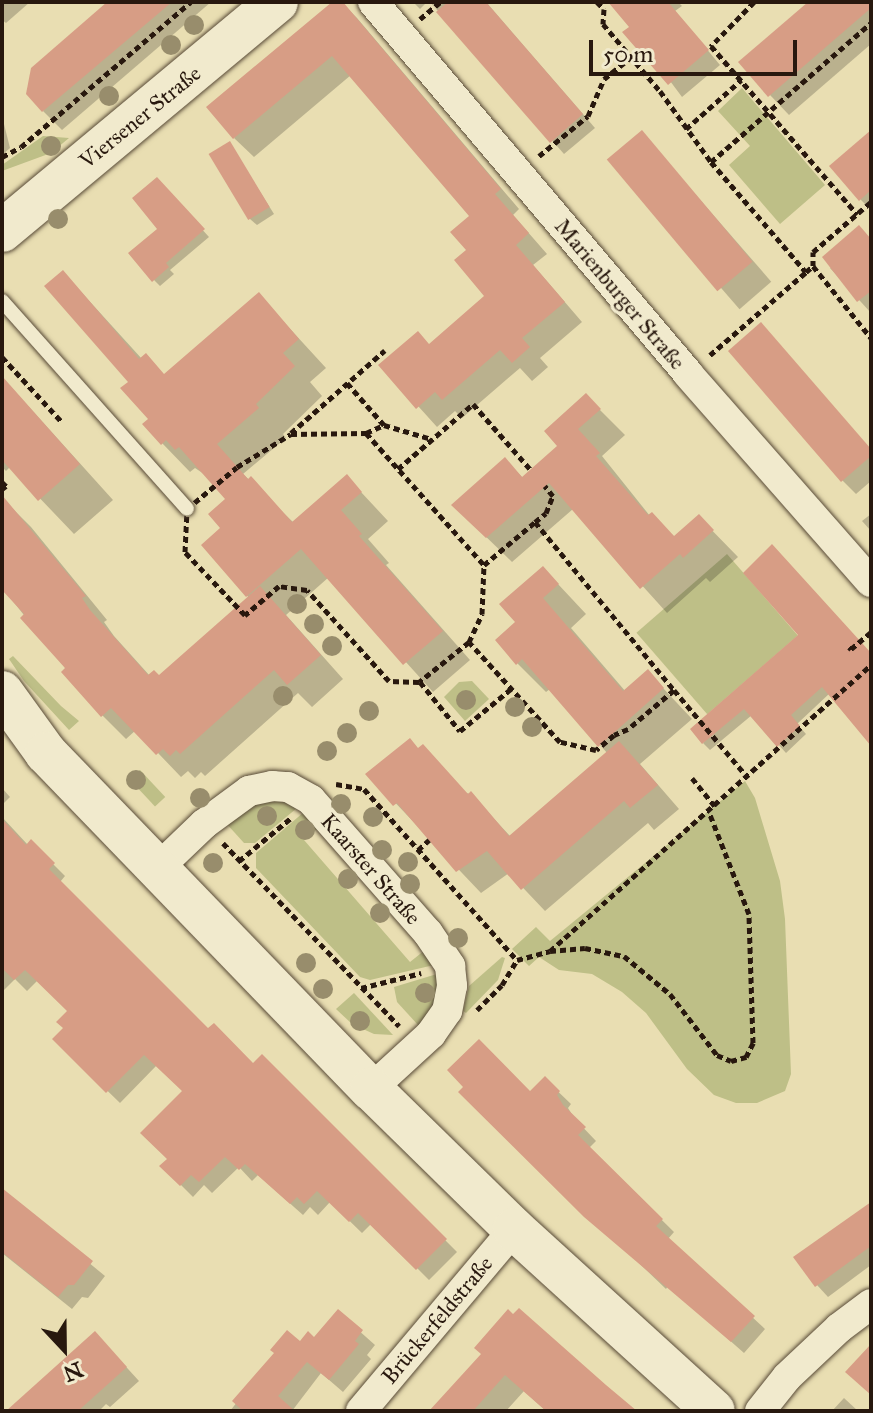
<!DOCTYPE html>
<meta charset="utf-8">
<style>
body{margin:0}
#map{position:relative;width:873px;height:1413px;overflow:hidden;background:#e9deb2;font-family:"IM FELL Great Primer",serif}
div>[style]{position:absolute}
.green>*{inset:0;background:#bebf87;transform-origin:0 0}
.shadow>*{inset:0;background:#0003;transform-origin:0 0}
.building>*{inset:0;background:#d79d85;transform-origin:0 0}
.path>*{height:5px;margin-top:-2.5px;transform-origin:0;background:repeating-linear-gradient(90deg,#28180e 0 6px,transparent 0 10px)}
.roads{filter:drop-shadow(0 0 2px #584a37) drop-shadow(0 0 2px #584a37)}
.service>*{height:14px;margin:-7px;padding:0 7px;transform-origin:7px;border-radius:7px;background:#f1eacd}
.minor>*{height:30px;margin:-15px;padding:0 15px;transform-origin:15px;border-radius:15px;background:#f1eacd}
.secondary>*{height:42px;margin:-21px;padding:0 21px;transform-origin:21px;border-radius:21px;background:#f1eacd}
.trees>*{width:20px;height:20px;margin:-10px;border-radius:50%;background:#988d6c}
span{translate:-50% -50%;white-space:nowrap;text-align:center;line-height:1.15;-webkit-text-stroke:7px #f1eacd;paint-order:stroke}
.street-label{font-size:22px;color:#28180e}
.frame{position:absolute;inset:0;border:4px solid #28180e;pointer-events:none}
.north{position:absolute;left:24px;top:1309px;width:80px;height:80px;-webkit-text-stroke:6px #f1eacd;paint-order:stroke;rotate:158deg;font-size:22px;font-weight:700;line-height:32px;text-align:center;color:#28180e}
.north::after{content:'';display:block;margin:auto;width:28px;height:36px;background:#28180e;clip-path:polygon(50% 0,100% 100%,50% 72%,0 100%)}
.scale{position:absolute;left:589px;top:40px;width:208px;height:36px;box-sizing:border-box;border:4px solid #28180e;border-top:0;padding-left:10px;font-size:24px;line-height:28px;white-space:nowrap;color:#28180e;-webkit-text-stroke:6px #f1eacd;paint-order:stroke}
</style>
<div id="map">
<div class="green">
<div style="clip-path:polygon(742px 88px,825px 185px,780px 224px,729px 165px,750px 146px,718px 111px)"></div>
<div style="clip-path:polygon(43px 136px,69px 138px,51px 153px,2px 171px,2px 165px)"></div>
<div style="left:727px;top:554px;width:108px;height:120px;rotate:49deg"></div>
<div style="clip-path:polygon(13px 656px,61px 706px,79px 721px,69px 730px,24px 681px,9px 659px)"></div>
<div style="clip-path:polygon(472px 681px,489px 699px,465px 721px,444px 697px,459px 682px)"></div>
<div style="left:140px;top:770px;width:37px;height:14px;rotate:47deg"></div>
<div style="clip-path:polygon(745px 781px,755px 798px,780px 881px,785px 919px,791px 1074px,785px 1091px,757px 1103px,736px 1103px,714px 1095px,687px 1069px,646px 1013px,622px 992px,592px 974px,559px 970px,539px 957px,529px 966px,512px 949px,536px 927px,550px 941px)"></div>
<div style="clip-path:polygon(257px 800px,286px 801px,297px 808px,255px 843px,244px 843px,225px 822px)"></div>
<div style="clip-path:polygon(304px 812px,318px 828px,304px 840px,410px 962px,425px 950px,434px 965px,370px 980px,360px 977px,256px 868px,256px 853px)"></div>
<div style="clip-path:polygon(502px 957px,505px 958px,498px 980px,466px 1013px,463px 1011px,469px 986px)"></div>
<div style="clip-path:polygon(437px 974px,437px 996px,429px 1014px,418px 1025px,397px 1002px,394px 987px)"></div>
<div style="clip-path:polygon(354px 993px,393px 1035px,374px 1034px,352px 1024px,336px 1009px)"></div>
</div>
<div class="shadow">
<div style="clip-path:polygon(2px 2px,30px 2px,6px 23px,2px 20px)"></div>
<div style="clip-path:polygon(110px 2px,211px 2px,62px 130px,43px 111px)"></div>
<div style="clip-path:polygon(335px 2px,341px 2px,357px 18px,519px 209px,513px 215px,547px 254px,533px 265px,582px 322px,540px 358px,548px 367px,532px 381px,520px 368px,462px 418px,455px 411px,437px 427px,381px 365px,430px 346px,487px 296px,469px 251px,472px 216px,351px 75px,254px 157px,234px 138px)"></div>
<div style="clip-path:polygon(413px 2px,427px 2px,420px 9px)"></div>
<div style="clip-path:polygon(430px 2px,486px 2px,595px 128px,564px 154px)"></div>
<div style="clip-path:polygon(611px 2px,678px 2px,682px 6px,675px 11px,720px 65px,682px 97px)"></div>
<div style="clip-path:polygon(811px 2px,867px 2px,871px 7px,871px 44px,789px 115px,770px 95px)"></div>
<div style="clip-path:polygon(2px 116px,10px 148px,2px 155px)"></div>
<div style="clip-path:polygon(871px 132px,871px 210px,860px 199px)"></div>
<div style="left:642px;top:133px;width:197px;height:42px;rotate:49deg"></div>
<div style="clip-path:polygon(230px 144px,274px 214px,257px 225px,250px 219px)"></div>
<div style="clip-path:polygon(157px 180px,209px 237px,170px 270px,174px 274px,160px 286px,154px 280px,160px 229px)"></div>
<div style="clip-path:polygon(871px 239px,871px 313px,830px 268px)"></div>
<div style="clip-path:polygon(63px 272px,142px 359px,165px 376px,259px 295px,326px 368px,310px 382px,322px 396px,283px 434px,286px 438px,243px 474px,294px 523px,347px 477px,388px 521px,368px 539px,389px 563px,386px 565px,470px 660px,433px 692px,329px 577px,286px 615px,343px 679px,312px 707px,298px 693px,205px 776px,201px 772px,195px 778px,188px 771px,181px 777px,136px 730px,126px 739px,102px 715px,2px 587px,2px 509px,8px 504px,31px 527px,107px 620px,104px 622px,114px 636px,150px 676px,159px 678px,249px 598px,203px 545px,223px 528px,228px 499px,207px 476px,195px 468px,190px 472px,162px 443px,130px 382px)"></div>
<div style="clip-path:polygon(2px 377px,113px 500px,74px 534px,10px 467px,6px 471px,2px 467px)"></div>
<div style="clip-path:polygon(586px 396px,625px 435px,602px 456px,650px 516px,676px 538px,699px 517px,738px 557px,710px 582px,706px 578px,667px 613px,573px 509px,512px 562px,479px 530px,505px 460px,524px 479px,560px 447px)"></div>
<div style="clip-path:polygon(871px 450px,871px 481px,856px 494px,842px 480px)"></div>
<div style="clip-path:polygon(871px 514px,871px 531px,862px 521px)"></div>
<div style="clip-path:polygon(543px 568px,586px 614px,571px 628px,626px 692px,648px 672px,692px 719px,640px 764px,679px 809px,654px 830px,648px 823px,545px 911px,509px 873px,481px 893px,368px 774px,471px 794px,511px 837px,608px 754px,550px 689px,546px 692px,517px 663px,518px 622px)"></div>
<div style="clip-path:polygon(801px 635px,871px 679px,871px 742px,830px 693px,797px 724px,806px 734px,786px 753px,752px 715px,710px 750px,703px 743px)"></div>
<div style="clip-path:polygon(2px 788px,10px 797px,2px 805px)"></div>
<div style="clip-path:polygon(2px 817px,28px 845px,31px 842px,65px 876px,60px 882px,208px 1031px,253px 1066px,278px 1072px,457px 1252px,429px 1280px,372px 1223px,362px 1233px,330px 1202px,318px 1215px,310px 1207px,303px 1215px,258px 1175px,252px 1181px,239px 1167px,212px 1193px,204px 1185px,193px 1197px,162px 1166px,170px 1160px,184px 1091px,157px 1065px,120px 1103px,54px 1039px,65px 1028px,70px 1011px,38px 980px,27px 991px,15px 979px,4px 990px,2px 987px)"></div>
<div style="clip-path:polygon(545px 1079px,571px 1104px,568px 1108px,575px 1119px,596px 1141px,589px 1148px,674px 1232px,668px 1239px,765px 1329px,744px 1353px,668px 1286px,666px 1289px,473px 1104px,530px 1094px)"></div>
<div style="clip-path:polygon(2px 1191px,105px 1276px,88px 1298px,82px 1297px,72px 1309px,2px 1253px)"></div>
<div style="clip-path:polygon(871px 1205px,871px 1265px,828px 1297px,817px 1285px)"></div>
<div style="clip-path:polygon(338px 1312px,375px 1345px,367px 1355px,371px 1359px,343px 1392px,321px 1373px,292px 1411px,230px 1411px,276px 1353px,314px 1339px)"></div>
<div style="clip-path:polygon(108px 1347px,139px 1381px,110px 1407px,106px 1404px,99px 1411px,9px 1411px)"></div>
<div style="clip-path:polygon(483px 1354px,631px 1411px,546px 1411px,524px 1391px,506px 1411px,432px 1411px)"></div>
<div style="clip-path:polygon(844px 1398px,858px 1411px,832px 1411px)"></div>
</div>
<div class="building">
<div style="clip-path:polygon(107px 2px,172px 2px,42px 112px,26px 94px,31px 68px)"></div>
<div style="clip-path:polygon(332px 2px,343px 2px,501px 189px,495px 194px,529px 233px,516px 245px,565px 302px,522px 338px,530px 347px,512px 363px,500px 350px,442px 400px,435px 392px,416px 409px,378px 365px,418px 331px,429px 344px,484px 296px,454px 260px,466px 250px,450px 232px,469px 216px,332px 56px,233px 139px,206px 107px)"></div>
<div style="clip-path:polygon(448px 2px,486px 2px,583px 114px,550px 143px,436px 12px)"></div>
<div style="clip-path:polygon(608px 2px,668px 2px,709px 50px,668px 85px,622px 32px,629px 27px)"></div>
<div style="clip-path:polygon(808px 2px,871px 2px,871px 8px,768px 97px,738px 62px)"></div>
<div style="left:642px;top:130px;width:172px;height:46px;rotate:50deg"></div>
<div style="clip-path:polygon(871px 130px,871px 190px,859px 201px,829px 166px)"></div>
<div style="left:230px;top:141px;width:77px;height:25px;rotate:59deg"></div>
<div style="clip-path:polygon(157px 177px,205px 229px,166px 263px,169px 267px,152px 282px,128px 253px,157px 229px,132px 198px)"></div>
<div style="clip-path:polygon(859px 225px,871px 239px,871px 291px,857px 302px,822px 257px)"></div>
<div style="clip-path:polygon(63px 270px,139px 359px,146px 353px,164px 374px,259px 292px,299px 339px,283px 353px,295px 366px,256px 404px,259px 408px,217px 444px,248px 479px,251px 476px,292px 522px,347px 474px,362px 492px,341px 510px,362px 534px,359px 536px,443px 631px,403px 665px,301px 549px,246px 597px,201px 545px,220px 528px,208px 514px,225px 499px,179px 447px,175px 450px,166px 440px,161px 445px,142px 424px,148px 419px,120px 388px,128px 382px,44px 286px)"></div>
<div style="clip-path:polygon(761px 322px,871px 449px,871px 456px,841px 482px,728px 351px)"></div>
<div style="clip-path:polygon(2px 376px,80px 464px,38px 501px,2px 460px)"></div>
<div style="clip-path:polygon(586px 393px,601px 409px,578px 429px,600px 453px,596px 456px,648px 515px,652px 512px,674px 536px,699px 514px,714px 530px,683px 558px,680px 554px,640px 589px,549px 483px,486px 538px,451px 505px,505px 457px,522px 477px,557px 446px,544px 431px)"></div>
<div style="clip-path:polygon(2px 495px,86px 596px,82px 598px,90px 610px,148px 675px,154px 670px,159px 675px,260px 586px,321px 655px,287px 685px,274px 670px,180px 754px,176px 750px,170px 756px,163px 749px,156px 755px,111px 708px,101px 717px,61px 672px,65px 668px,20px 618px,24px 614px,2px 590px)"></div>
<div style="clip-path:polygon(772px 544px,871px 653px,871px 746px,822px 687px,791px 715px,800px 726px,777px 747px,744px 709px,702px 744px,690px 729px,798px 635px,743px 573px)"></div>
<div style="clip-path:polygon(543px 566px,559px 584px,543px 598px,623px 691px,648px 669px,664px 688px,598px 747px,522px 659px,516px 665px,495px 640px,515px 622px,499px 604px)"></div>
<div style="clip-path:polygon(410px 738px,418px 748px,423px 744px,468px 794px,471px 791px,509px 836px,619px 741px,658px 785px,630px 808px,624px 801px,521px 890px,487px 851px,456px 872px,397px 803px,393px 806px,365px 774px)"></div>
<div style="clip-path:polygon(2px 819px,26px 845px,31px 839px,55px 863px,49px 869px,208px 1028px,214px 1023px,253px 1063px,262px 1054px,447px 1239px,416px 1270px,358px 1213px,349px 1222px,317px 1191px,304px 1204px,297px 1197px,290px 1204px,245px 1164px,239px 1170px,225px 1157px,199px 1182px,191px 1175px,180px 1186px,159px 1166px,167px 1159px,140px 1133px,182px 1091px,144px 1055px,106px 1093px,52px 1039px,63px 1028px,56px 1022px,67px 1011px,25px 970px,14px 980px,2px 968px)"></div>
<div style="clip-path:polygon(479px 1039px,530px 1091px,545px 1076px,560px 1091px,557px 1095px,563px 1105px,586px 1127px,578px 1135px,663px 1219px,656px 1226px,755px 1316px,731px 1342px,584px 1217px,458px 1092px,463px 1087px,447px 1070px)"></div>
<div style="clip-path:polygon(2px 1188px,93px 1261px,74px 1285px,68px 1285px,58px 1297px,2px 1252px)"></div>
<div style="clip-path:polygon(871px 1202px,871px 1246px,815px 1287px,793px 1257px)"></div>
<div style="clip-path:polygon(519px 1308px,606px 1385px,637px 1411px,546px 1411px,505px 1375px,473px 1411px,429px 1411px,481px 1354px,474px 1348px,508px 1309px,513px 1314px)"></div>
<div style="clip-path:polygon(338px 1309px,363px 1330px,355px 1341px,359px 1344px,329px 1380px,307px 1362px,278px 1396px,295px 1411px,243px 1411px,232px 1401px,274px 1353px,270px 1350px,287px 1330px,300px 1341px,308px 1331px,314px 1337px)"></div>
<div style="clip-path:polygon(95px 1331px,127px 1367px,78px 1411px,6px 1411px)"></div>
<div style="clip-path:polygon(871px 1344px,871px 1395px,845px 1372px)"></div>
</div>
<div class="path">
<div style="left:597px;top:2px;width:10px;rotate:45deg"></div>
<div style="left:604px;top:9px;width:15px;rotate:94deg"></div>
<div style="left:603px;top:24px;width:88px;rotate:49.6deg"></div>
<div style="left:660px;top:91px;width:87px;rotate:54.3deg"></div>
<div style="left:711px;top:162px;width:145px;rotate:49.2deg"></div>
<div style="left:754px;top:2px;width:62px;rotate:134.3deg"></div>
<div style="left:711px;top:46px;width:223px;rotate:49deg"></div>
<div style="left:420px;top:19px;width:26px;rotate:-40deg"></div>
<div style="left:686px;top:129px;width:74px;rotate:-41.7deg"></div>
<div style="left:539px;top:156px;width:63px;rotate:-39.2deg"></div>
<div style="left:588px;top:116px;width:40px;rotate:-66.6deg"></div>
<div style="left:604px;top:79px;width:35px;rotate:-39deg"></div>
<div style="left:2px;top:157px;width:21px;rotate:-28deg"></div>
<div style="left:21px;top:147px;width:223px;rotate:-40.5deg"></div>
<div style="left:711px;top:162px;width:212px;rotate:-41deg"></div>
<div style="left:813px;top:266px;width:92px;rotate:51.1deg"></div>
<div style="left:710px;top:355px;width:127px;rotate:-40.8deg"></div>
<div style="left:806px;top:272px;width:9px;rotate:-41deg"></div>
<div style="left:813px;top:266px;width:14px;rotate:-90deg"></div>
<div style="left:813px;top:252px;width:77px;rotate:-40.8deg"></div>
<div style="left:2px;top:357px;width:87px;rotate:47.3deg"></div>
<div style="left:347px;top:383px;width:56px;rotate:48.6deg"></div>
<div style="left:291px;top:433px;width:125px;rotate:-41.4deg"></div>
<div style="left:366px;top:433px;width:177px;rotate:48.2deg"></div>
<div style="left:484px;top:565px;width:67px;rotate:-40.1deg"></div>
<div style="left:535px;top:522px;width:218px;rotate:50.4deg"></div>
<div style="left:674px;top:690px;width:60px;rotate:139.7deg"></div>
<div style="left:628px;top:729px;width:15px;rotate:157deg"></div>
<div style="left:614px;top:735px;width:23px;rotate:140deg"></div>
<div style="left:596px;top:750px;width:37px;rotate:-167deg"></div>
<div style="left:560px;top:742px;width:135px;rotate:-132.3deg"></div>
<div style="left:469px;top:642px;width:64px;rotate:141.3deg"></div>
<div style="left:419px;top:682px;width:30px;rotate:-178deg"></div>
<div style="left:389px;top:681px;width:122px;rotate:-132deg"></div>
<div style="left:307px;top:590px;width:28px;rotate:-172deg"></div>
<div style="left:279px;top:586px;width:45px;rotate:139.5deg"></div>
<div style="left:245px;top:615px;width:87px;rotate:-133.6deg"></div>
<div style="left:185px;top:552px;width:43px;rotate:-87.3deg"></div>
<div style="left:187px;top:509px;width:65px;rotate:-40deg"></div>
<div style="left:237px;top:467px;width:63px;rotate:-31.4deg"></div>
<div style="left:291px;top:434px;width:75px;rotate:-0.8deg"></div>
<div style="left:366px;top:433px;width:20px;rotate:-24deg"></div>
<div style="left:384px;top:425px;width:50px;rotate:16.3deg"></div>
<div style="left:398px;top:469px;width:99px;rotate:-40.9deg"></div>
<div style="left:473px;top:404px;width:88px;rotate:48.7deg"></div>
<div style="left:2px;top:482px;width:6px;rotate:45deg"></div>
<div style="left:6px;top:486px;width:5px;rotate:143deg"></div>
<div style="left:535px;top:522px;width:14px;rotate:-39deg"></div>
<div style="left:546px;top:513px;width:18px;rotate:-68deg"></div>
<div style="left:553px;top:496px;width:13px;rotate:-129deg"></div>
<div style="left:469px;top:642px;width:31px;rotate:-65deg"></div>
<div style="left:482px;top:614px;width:49px;rotate:-87.7deg"></div>
<div style="left:849px;top:647px;width:3px;rotate:45deg"></div>
<div style="left:851px;top:649px;width:26px;rotate:-40deg"></div>
<div style="left:420px;top:682px;width:63px;rotate:50.8deg"></div>
<div style="left:460px;top:731px;width:67px;rotate:-39.6deg"></div>
<div style="left:674px;top:690px;width:115px;rotate:49.9deg"></div>
<div style="left:692px;top:778px;width:36px;rotate:51deg"></div>
<div style="left:336px;top:784px;width:28px;rotate:10deg"></div>
<div style="left:364px;top:789px;width:229px;rotate:48.2deg"></div>
<div style="left:517px;top:960px;width:34px;rotate:-15deg"></div>
<div style="left:550px;top:951px;width:430px;rotate:-41.7deg"></div>
<div style="left:223px;top:843px;width:254px;rotate:46.1deg"></div>
<div style="left:418px;top:850px;width:15px;rotate:-42deg"></div>
<div style="left:239px;top:861px;width:67px;rotate:-39.6deg"></div>
<div style="left:550px;top:951px;width:35px;rotate:-5deg"></div>
<div style="left:585px;top:948px;width:40px;rotate:12deg"></div>
<div style="left:624px;top:956px;width:60px;rotate:39.6deg"></div>
<div style="left:670px;top:994px;width:77px;rotate:52.4deg"></div>
<div style="left:717px;top:1055px;width:15px;rotate:23deg"></div>
<div style="left:731px;top:1061px;width:16px;rotate:-15deg"></div>
<div style="left:746px;top:1057px;width:16px;rotate:-63deg"></div>
<div style="left:753px;top:1043px;width:129px;rotate:-91.8deg"></div>
<div style="left:749px;top:914px;width:110px;rotate:-111.4deg"></div>
<div style="left:361px;top:988px;width:62px;rotate:-14deg"></div>
<div style="left:477px;top:1010px;width:35px;rotate:-45deg"></div>
<div style="left:502px;top:985px;width:29px;rotate:-59deg"></div>
</div>
<div class="roads">
<div class="service">
<div style="left:2px;top:301px;width:278px;rotate:48.3deg"></div>
</div>
<div class="minor">
<div style="left:373px;top:2px;width:487px;rotate:49.7deg"></div>
<div style="left:688px;top:374px;width:277px;rotate:48.7deg"></div>
<div style="left:156px;top:870px;width:66px;rotate:-43.8deg"></div>
<div style="left:204px;top:824px;width:56px;rotate:-36.3deg"></div>
<div style="left:249px;top:791px;width:24px;rotate:-12deg"></div>
<div style="left:272px;top:786px;width:16px;rotate:4deg"></div>
<div style="left:288px;top:787px;width:26px;rotate:29deg"></div>
<div style="left:311px;top:800px;width:177px;rotate:48.7deg"></div>
<div style="left:428px;top:933px;width:40px;rotate:56deg"></div>
<div style="left:450px;top:966px;width:20px;rotate:84deg"></div>
<div style="left:452px;top:986px;width:25px;rotate:101deg"></div>
<div style="left:447px;top:1011px;width:28px;rotate:125deg"></div>
<div style="left:431px;top:1034px;width:81px;rotate:137.5deg"></div>
<div style="left:361px;top:1411px;width:238px;rotate:-49.9deg"></div>
<div style="left:760px;top:1411px;width:43px;rotate:-51.5deg"></div>
<div style="left:787px;top:1377px;width:71px;rotate:-43.3deg"></div>
<div style="left:839px;top:1328px;width:40px;rotate:-37deg"></div>
</div>
<div class="secondary">
<div style="left:2px;top:231px;width:358px;rotate:-39.8deg"></div>
<div style="left:2px;top:692px;width:75px;rotate:54.2deg"></div>
<div style="left:46px;top:753px;width:467px;rotate:46deg"></div>
<div style="left:371px;top:1089px;width:200px;rotate:44.4deg"></div>
<div style="left:514px;top:1229px;width:270px;rotate:42.3deg"></div>
</div>
</div>
<div class="trees">
<div style="left:194px;top:25px"></div>
<div style="left:171px;top:45px"></div>
<div style="left:109px;top:96px"></div>
<div style="left:51px;top:146px"></div>
<div style="left:58px;top:219px"></div>
<div style="left:297px;top:604px"></div>
<div style="left:314px;top:624px"></div>
<div style="left:332px;top:646px"></div>
<div style="left:283px;top:696px"></div>
<div style="left:466px;top:700px"></div>
<div style="left:515px;top:707px"></div>
<div style="left:369px;top:711px"></div>
<div style="left:532px;top:727px"></div>
<div style="left:347px;top:733px"></div>
<div style="left:327px;top:751px"></div>
<div style="left:136px;top:780px"></div>
<div style="left:200px;top:798px"></div>
<div style="left:341px;top:804px"></div>
<div style="left:267px;top:816px"></div>
<div style="left:373px;top:817px"></div>
<div style="left:305px;top:830px"></div>
<div style="left:382px;top:850px"></div>
<div style="left:408px;top:862px"></div>
<div style="left:213px;top:863px"></div>
<div style="left:348px;top:879px"></div>
<div style="left:410px;top:884px"></div>
<div style="left:380px;top:913px"></div>
<div style="left:458px;top:938px"></div>
<div style="left:306px;top:963px"></div>
<div style="left:323px;top:989px"></div>
<div style="left:425px;top:993px"></div>
<div style="left:360px;top:1021px"></div>
</div>
<div class="street-label">
<span style="left:140px;top:117px;rotate:-39deg">Viersener Straße</span>
<span style="left:620px;top:294px;rotate:50deg">Marienburger Straße</span>
<span style="left:371px;top:869px;rotate:49deg">Kaarster Straße</span>
<span style="left:437px;top:1320px;rotate:-50deg">Brückerfeldstraße</span>
</div>
<div class="frame"></div>
<div class="north">N</div>
<div class="scale">50 m</div>
</div>
